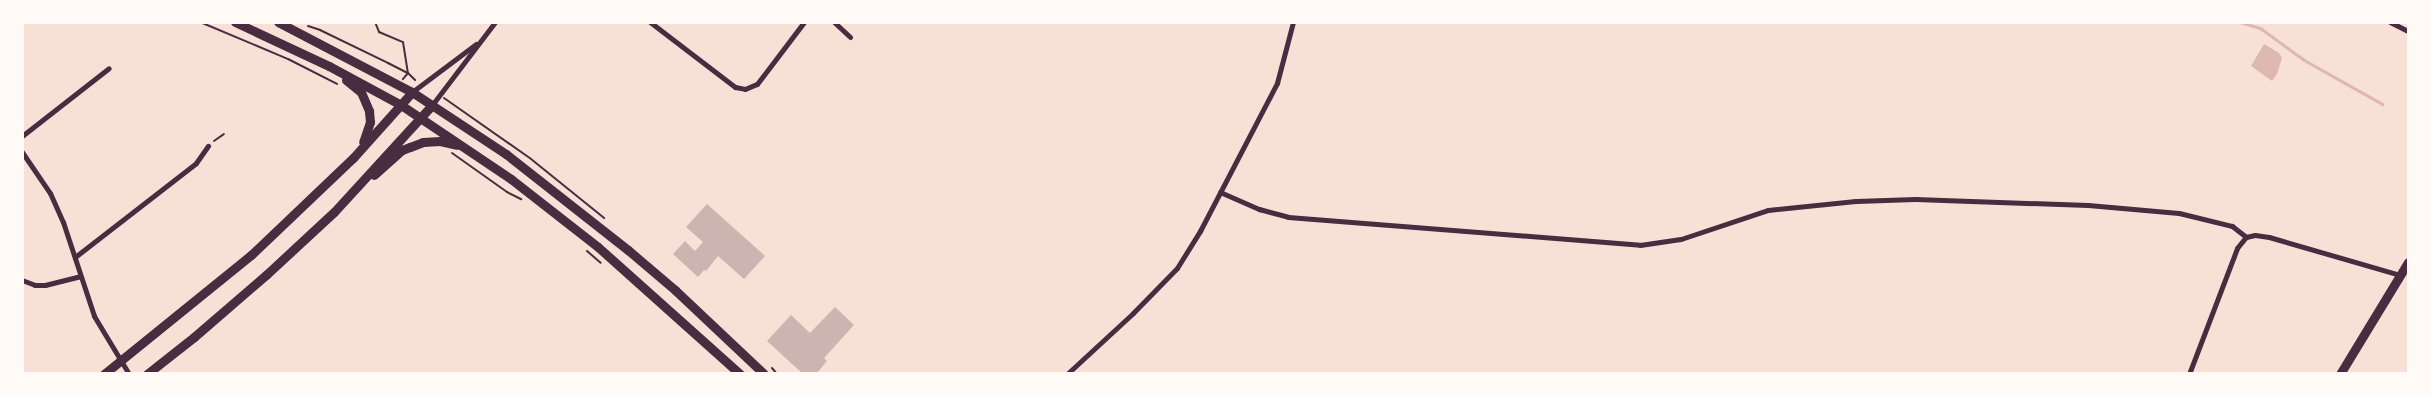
<!DOCTYPE html>
<style>
body{margin:0}
#map{position:relative;width:2431px;height:396px;overflow:hidden;background:#f7e1d7;font-family:"Varela Round",sans-serif}
div>[style]{position:absolute}
.water>*{inset:0;background:#dcb8b0}
.stream>*{height:3px;margin:-1.5px;padding:0 1.5px;transform-origin:1.5px;border-radius:1.5px;background:#dcb8b0}
.building>*{inset:0;background:#ccb4b1}
.path>*{height:2px;margin:-1px;padding:0 1px;transform-origin:1px;border-radius:1px;background:#4a2c40}
.minor>*{height:5px;margin:-2.5px;padding:0 2.5px;transform-origin:2.5px;border-radius:2.5px;background:#4a2c40}
.primary>*{height:9px;margin:-4.5px;padding:0 4.5px;transform-origin:4.5px;border-radius:4.5px;background:#4a2c40}
span{translate:-50% -50%;white-space:nowrap;text-align:center;line-height:1.15;-webkit-text-stroke:4px #fffaf5;paint-order:stroke}
.frame{position:absolute;inset:0;border:24px solid #fffaf5;pointer-events:none}
</style>
<div id="map">
<div class="water">
<div style="clip-path:polygon(2264px 44px,2279px 53px,2282px 58px,2277px 74px,2272px 81px,2251px 66px)"></div>
</div>
<div class="stream">
<div style="left:2240px;top:22px;width:21px;rotate:17deg"></div>
<div style="left:2260px;top:28px;width:54px;rotate:36deg"></div>
<div style="left:2304px;top:60px;width:90px;rotate:29.4deg"></div>
</div>
<div class="building">
<div style="clip-path:polygon(707px 204px,765px 256px,744px 279px,718px 256px,706px 271px,704px 270px,698px 277px,673px 254px,685px 241px,695px 251px,703px 242px,686px 227px)"></div>
<div style="clip-path:polygon(835px 307px,854px 325px,824px 358px,827px 361px,816px 374px,803px 374px,767px 341px,791px 315px,810px 333px)"></div>
</div>
<div class="path">
<div style="left:200px;top:22px;width:95px;rotate:22.8deg"></div>
<div style="left:288px;top:59px;width:55px;rotate:27deg"></div>
<div style="left:375px;top:22px;width:11px;rotate:68deg"></div>
<div style="left:379px;top:32px;width:26px;rotate:23deg"></div>
<div style="left:403px;top:42px;width:31px;rotate:81deg"></div>
<div style="left:408px;top:73px;width:8px;rotate:130deg"></div>
<div style="left:308px;top:26px;width:13px;rotate:18deg"></div>
<div style="left:320px;top:30px;width:76px;rotate:25.9deg"></div>
<div style="left:388px;top:63px;width:22px;rotate:27deg"></div>
<div style="left:408px;top:73px;width:10px;rotate:45deg"></div>
<div style="left:444px;top:98px;width:106px;rotate:35deg"></div>
<div style="left:531px;top:159px;width:94px;rotate:38.9deg"></div>
<div style="left:214px;top:141px;width:12px;rotate:-35deg"></div>
<div style="left:452px;top:153px;width:67px;rotate:35.3deg"></div>
<div style="left:507px;top:192px;width:16px;rotate:27deg"></div>
<div style="left:587px;top:251px;width:18px;rotate:41deg"></div>
<div style="left:772px;top:368px;width:8px;rotate:50deg"></div>
</div>
<div class="minor">
<div style="left:650px;top:22px;width:107px;rotate:37.4deg"></div>
<div style="left:735px;top:87px;width:10px;rotate:11deg"></div>
<div style="left:745px;top:89px;width:13px;rotate:-23deg"></div>
<div style="left:757px;top:84px;width:78px;rotate:-52.8deg"></div>
<div style="left:834px;top:22px;width:22px;rotate:43deg"></div>
<div style="left:2390px;top:22px;width:20px;rotate:27deg"></div>
<div style="left:412px;top:92px;width:80px;rotate:-36.9deg"></div>
<div style="left:432px;top:105px;width:104px;rotate:-52.8deg"></div>
<div style="left:22px;top:136px;width:110px;rotate:-38deg"></div>
<div style="left:22px;top:152px;width:50px;rotate:55.7deg"></div>
<div style="left:50px;top:193px;width:32px;rotate:66deg"></div>
<div style="left:63px;top:222px;width:99px;rotate:71.7deg"></div>
<div style="left:94px;top:316px;width:68px;rotate:58.9deg"></div>
<div style="left:1220px;top:192px;width:43px;rotate:23.6deg"></div>
<div style="left:1259px;top:209px;width:30px;rotate:15deg"></div>
<div style="left:1288px;top:217px;width:353px;rotate:4.5deg"></div>
<div style="left:1640px;top:245px;width:41px;rotate:-8.3deg"></div>
<div style="left:1681px;top:239px;width:92px;rotate:-18.4deg"></div>
<div style="left:1768px;top:210px;width:88px;rotate:-5.8deg"></div>
<div style="left:1856px;top:201px;width:59px;rotate:-1.9deg"></div>
<div style="left:1915px;top:199px;width:173px;rotate:2deg"></div>
<div style="left:2088px;top:205px;width:91px;rotate:5deg"></div>
<div style="left:2179px;top:213px;width:55px;rotate:13.8deg"></div>
<div style="left:2232px;top:226px;width:18px;rotate:38deg"></div>
<div style="left:75px;top:257px;width:153px;rotate:-37.8deg"></div>
<div style="left:196px;top:163px;width:21px;rotate:-55deg"></div>
<div style="left:22px;top:280px;width:14px;rotate:21deg"></div>
<div style="left:35px;top:285px;width:10px"></div>
<div style="left:45px;top:285px;width:36px;rotate:-14deg"></div>
<div style="left:1067px;top:374px;width:90px;rotate:-42.7deg"></div>
<div style="left:1133px;top:313px;width:63px;rotate:-45.6deg"></div>
<div style="left:1177px;top:268px;width:44px;rotate:-58.1deg"></div>
<div style="left:1200px;top:231px;width:167px;rotate:-62.5deg"></div>
<div style="left:1277px;top:83px;width:63px;rotate:-75.3deg"></div>
<div style="left:2189px;top:374px;width:135px;rotate:-69.1deg"></div>
<div style="left:2237px;top:248px;width:14px;rotate:-51deg"></div>
<div style="left:2246px;top:237px;width:9px;rotate:-13deg"></div>
<div style="left:2255px;top:235px;width:14px;rotate:8deg"></div>
<div style="left:2269px;top:237px;width:136px;rotate:16.2deg"></div>
</div>
<div class="primary">
<div style="left:235px;top:22px;width:104px;rotate:25.1deg"></div>
<div style="left:329px;top:66px;width:82px;rotate:28.4deg"></div>
<div style="left:401px;top:105px;width:133px;rotate:33.9deg"></div>
<div style="left:511px;top:179px;width:110px;rotate:38deg"></div>
<div style="left:598px;top:247px;width:191px;rotate:41.8deg"></div>
<div style="left:278px;top:22px;width:151px;rotate:27.6deg"></div>
<div style="left:412px;top:92px;width:113px;rotate:33.4deg"></div>
<div style="left:506px;top:154px;width:155px;rotate:38.2deg"></div>
<div style="left:628px;top:250px;width:62px;rotate:40.4deg"></div>
<div style="left:675px;top:290px;width:122px;rotate:43.3deg"></div>
<div style="left:346px;top:80px;width:19px;rotate:39deg"></div>
<div style="left:361px;top:92px;width:21px;rotate:67deg"></div>
<div style="left:369px;top:111px;width:11px;rotate:85deg"></div>
<div style="left:370px;top:122px;width:21px;rotate:109deg"></div>
<div style="left:374px;top:175px;width:38px;rotate:-42deg"></div>
<div style="left:402px;top:150px;width:9px;rotate:-21deg"></div>
<div style="left:410px;top:147px;width:14px;rotate:-21deg"></div>
<div style="left:423px;top:142px;width:17px;rotate:-3deg"></div>
<div style="left:440px;top:141px;width:17px;rotate:13deg"></div>
<div style="left:104px;top:374px;width:189px;rotate:-39deg"></div>
<div style="left:251px;top:255px;width:141px;rotate:-43.6deg"></div>
<div style="left:353px;top:158px;width:89px;rotate:-48.2deg"></div>
<div style="left:147px;top:374px;width:60px;rotate:-38.2deg"></div>
<div style="left:194px;top:337px;width:96px;rotate:-40.8deg"></div>
<div style="left:267px;top:274px;width:91px;rotate:-42.8deg"></div>
<div style="left:334px;top:212px;width:145px;rotate:-47.5deg"></div>
<div style="left:2340px;top:374px;width:131px;rotate:-58.7deg"></div>
</div>
<div class="frame"></div>
</div>
